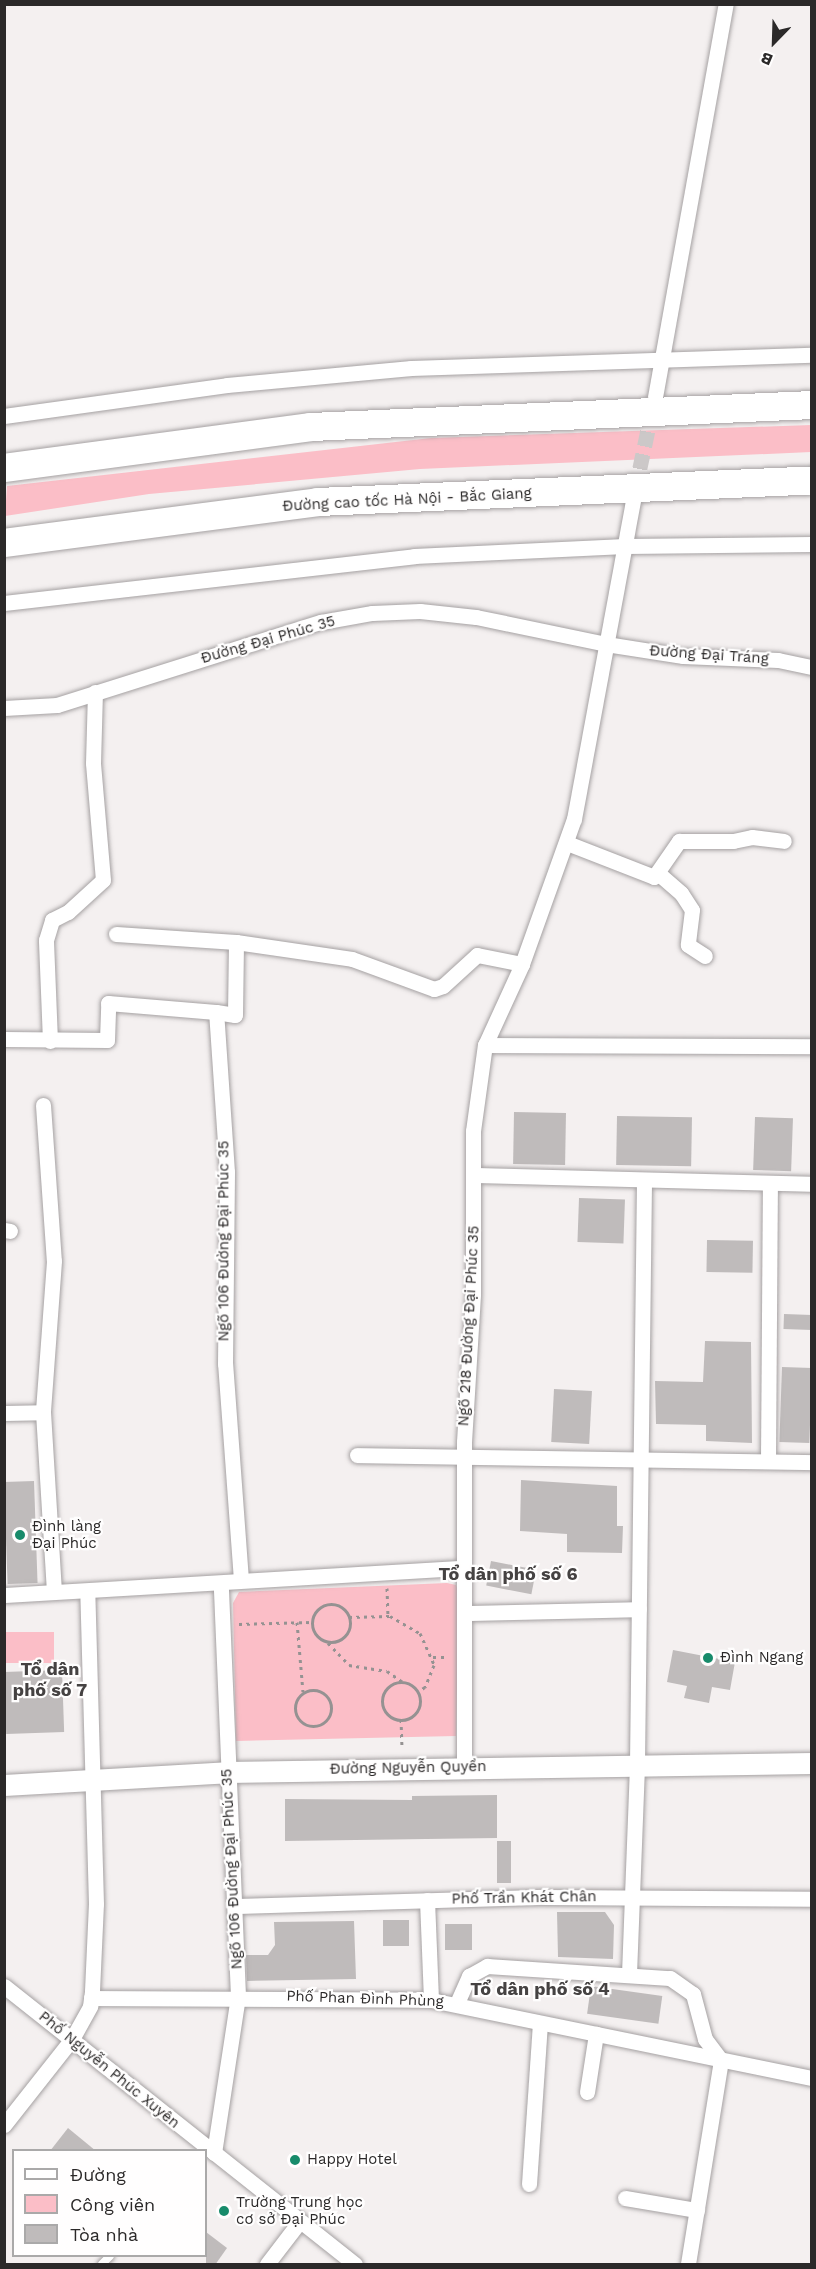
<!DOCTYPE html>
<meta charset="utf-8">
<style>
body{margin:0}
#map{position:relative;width:816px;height:2269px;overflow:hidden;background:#f4f0f0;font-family:"Work Sans",sans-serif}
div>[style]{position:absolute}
.green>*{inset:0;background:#fbbec7;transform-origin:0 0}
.building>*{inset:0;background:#bfbbbb;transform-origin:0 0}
.street-tunnel>*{height:15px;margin-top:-7.5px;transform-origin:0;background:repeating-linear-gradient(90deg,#ccc8c8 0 15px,transparent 0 23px)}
.path>*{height:3px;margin-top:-1.5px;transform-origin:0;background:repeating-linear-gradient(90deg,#959292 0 3px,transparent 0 7.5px)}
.path>.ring{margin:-1.5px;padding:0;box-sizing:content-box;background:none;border:3px solid #959292;border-radius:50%}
.roads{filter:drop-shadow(0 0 2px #a5a1a2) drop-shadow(0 0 2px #a5a1a2)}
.lane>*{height:8px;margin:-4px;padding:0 4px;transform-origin:4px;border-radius:4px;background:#fff}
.street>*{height:15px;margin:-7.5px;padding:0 7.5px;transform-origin:7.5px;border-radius:7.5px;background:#fff}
.secondary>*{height:21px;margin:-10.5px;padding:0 10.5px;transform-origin:10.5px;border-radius:10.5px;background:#fff}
.highway>*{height:28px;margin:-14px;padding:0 14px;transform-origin:14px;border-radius:14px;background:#fff}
.dots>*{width:16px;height:16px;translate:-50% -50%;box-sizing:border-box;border:3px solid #fffefe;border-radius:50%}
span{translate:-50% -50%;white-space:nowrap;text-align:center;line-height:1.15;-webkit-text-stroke:4.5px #fffefe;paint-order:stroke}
.street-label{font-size:15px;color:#2b2929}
.poi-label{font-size:15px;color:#2b2929}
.left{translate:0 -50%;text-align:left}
.quarter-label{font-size:18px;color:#454242;font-weight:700}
.frame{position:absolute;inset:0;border:6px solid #2b2929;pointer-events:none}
.legend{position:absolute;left:12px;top:2149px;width:195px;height:108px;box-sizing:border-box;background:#fffefe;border:2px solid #aaa9a9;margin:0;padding:8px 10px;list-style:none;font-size:18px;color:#2b2929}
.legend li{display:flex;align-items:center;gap:12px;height:30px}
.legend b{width:30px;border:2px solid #aaa9a9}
.north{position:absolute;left:744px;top:12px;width:60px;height:60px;-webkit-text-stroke:4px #fffefe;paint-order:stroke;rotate:203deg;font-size:16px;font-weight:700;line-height:24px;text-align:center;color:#2b2929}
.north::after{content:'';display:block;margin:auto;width:21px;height:27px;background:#2b2929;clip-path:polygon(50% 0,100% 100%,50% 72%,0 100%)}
</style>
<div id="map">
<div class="green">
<div style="clip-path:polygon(811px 425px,811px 452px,420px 469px,149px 494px,5px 516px,7px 486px,431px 438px)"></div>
<div style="clip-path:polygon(447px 1583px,456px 1585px,459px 1593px,456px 1736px,236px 1741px,233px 1603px,239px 1592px)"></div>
<div style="left:54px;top:1632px;width:31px;height:49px;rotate:90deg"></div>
</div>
<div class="building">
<div style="left:514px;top:1112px;width:52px;height:52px;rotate:1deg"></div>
<div style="left:617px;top:1116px;width:75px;height:49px;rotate:1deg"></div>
<div style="left:755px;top:1117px;width:38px;height:53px;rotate:2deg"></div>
<div style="left:579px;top:1198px;width:46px;height:44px;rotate:2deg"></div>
<div style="left:707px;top:1240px;width:46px;height:32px;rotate:1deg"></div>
<div style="left:784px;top:1314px;width:28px;height:15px;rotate:2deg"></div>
<div style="clip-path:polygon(705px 1341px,751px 1342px,752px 1443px,706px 1441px,706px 1425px,656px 1424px,655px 1381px,703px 1382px)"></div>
<div style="left:782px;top:1367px;width:30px;height:75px;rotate:2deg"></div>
<div style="left:554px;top:1389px;width:38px;height:53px;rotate:3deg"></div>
<div style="clip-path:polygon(521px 1480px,617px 1486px,617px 1526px,623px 1526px,622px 1553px,567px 1552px,567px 1534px,520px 1531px)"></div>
<div style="left:34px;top:1481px;width:102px;height:30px;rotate:88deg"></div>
<div style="left:491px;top:1561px;width:46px;height:25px;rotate:11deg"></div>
<div style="clip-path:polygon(673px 1650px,735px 1662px,730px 1690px,712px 1687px,709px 1703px,684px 1698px,687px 1686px,667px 1682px)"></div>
<div style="left:62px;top:1670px;width:62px;height:58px;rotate:88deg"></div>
<div style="clip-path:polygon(497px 1795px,497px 1838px,285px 1841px,285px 1799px,412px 1800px,412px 1796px)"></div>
<div style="left:497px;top:1841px;width:14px;height:42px"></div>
<div style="clip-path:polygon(557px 1912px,605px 1912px,614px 1925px,613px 1959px,558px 1957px)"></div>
<div style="left:383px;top:1920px;width:26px;height:26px"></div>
<div style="clip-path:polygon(354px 1921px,356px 1979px,247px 1981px,246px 1955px,268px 1955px,275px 1945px,274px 1922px)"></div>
<div style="left:445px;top:1924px;width:27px;height:26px"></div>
<div style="left:591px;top:1986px;width:72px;height:28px;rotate:8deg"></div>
<div style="clip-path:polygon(68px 2128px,96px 2151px,50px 2151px)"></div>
<div style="clip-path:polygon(206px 2232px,227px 2248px,215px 2265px,206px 2265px)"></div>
</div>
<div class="street-tunnel">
<div style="left:635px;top:491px;width:87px;rotate:-78deg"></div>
</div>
<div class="path">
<div style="left:387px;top:1588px;width:28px;rotate:88deg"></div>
<div class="ring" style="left:312px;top:1604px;width:35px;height:35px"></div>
<div style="left:349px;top:1617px;width:41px;rotate:-1.4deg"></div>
<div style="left:390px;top:1616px;width:34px;rotate:30deg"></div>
<div style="left:420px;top:1633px;width:35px;rotate:66deg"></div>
<div style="left:434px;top:1665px;width:24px;rotate:112deg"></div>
<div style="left:425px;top:1687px;width:9px;rotate:148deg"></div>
<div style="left:297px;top:1622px;width:70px;rotate:85.1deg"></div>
<div style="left:239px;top:1624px;width:73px;rotate:-1.6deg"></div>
<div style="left:328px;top:1643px;width:30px;rotate:46deg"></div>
<div style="left:349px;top:1665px;width:38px;rotate:9deg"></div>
<div style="left:387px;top:1671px;width:21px;rotate:35deg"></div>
<div style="left:433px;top:1657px;width:14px"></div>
<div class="ring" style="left:382px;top:1682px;width:35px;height:35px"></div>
<div class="ring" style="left:295px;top:1690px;width:33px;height:33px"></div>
<div style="left:401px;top:1719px;width:27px;rotate:88deg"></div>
</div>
<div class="roads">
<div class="lane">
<div style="left:102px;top:2264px;width:11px;rotate:-45deg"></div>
</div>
<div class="street">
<div style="left:655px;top:397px;width:399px;rotate:-79.8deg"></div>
<div style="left:4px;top:416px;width:225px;rotate:-7.9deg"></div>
<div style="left:227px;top:385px;width:185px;rotate:-5.3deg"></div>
<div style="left:411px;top:368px;width:401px;rotate:-1.9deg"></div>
<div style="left:4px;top:603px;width:413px;rotate:-6.5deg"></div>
<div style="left:414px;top:556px;width:211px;rotate:-2.7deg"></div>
<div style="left:625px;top:546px;width:187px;rotate:-0.6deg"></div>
<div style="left:4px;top:708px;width:53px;rotate:-3.2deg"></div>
<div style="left:57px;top:705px;width:277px;rotate:-17.5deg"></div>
<div style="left:321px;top:622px;width:52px;rotate:-10deg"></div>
<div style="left:372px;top:613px;width:48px;rotate:-2.4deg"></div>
<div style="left:420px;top:611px;width:56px;rotate:6.1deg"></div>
<div style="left:476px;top:617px;width:133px;rotate:11.7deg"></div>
<div style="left:606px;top:644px;width:78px;rotate:8.9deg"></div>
<div style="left:683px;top:656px;width:95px;rotate:2.4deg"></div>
<div style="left:778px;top:660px;width:35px;rotate:12deg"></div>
<div style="left:567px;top:843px;width:93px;rotate:21.3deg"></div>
<div style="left:654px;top:877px;width:44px;rotate:-55.2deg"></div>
<div style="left:679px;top:841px;width:54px"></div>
<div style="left:733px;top:841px;width:19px;rotate:-12deg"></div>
<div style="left:752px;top:837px;width:32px;rotate:7deg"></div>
<div style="left:659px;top:874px;width:29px;rotate:41deg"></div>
<div style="left:681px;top:893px;width:20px;rotate:57deg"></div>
<div style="left:692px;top:910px;width:35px;rotate:97deg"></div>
<div style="left:688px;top:945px;width:20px;rotate:33deg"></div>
<div style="left:116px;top:934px;width:120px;rotate:3.8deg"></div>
<div style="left:4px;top:1039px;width:103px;rotate:0.6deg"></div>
<div style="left:107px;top:1040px;width:37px;rotate:-88deg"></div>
<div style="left:108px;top:1003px;width:108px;rotate:4.8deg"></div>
<div style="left:50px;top:1041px;width:101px;rotate:-92.3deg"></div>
<div style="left:46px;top:940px;width:21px;rotate:-73deg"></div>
<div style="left:52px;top:920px;width:18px;rotate:-27deg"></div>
<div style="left:68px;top:912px;width:47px;rotate:-42.4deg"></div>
<div style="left:103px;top:880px;width:117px;rotate:-94.9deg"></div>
<div style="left:93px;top:763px;width:71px;rotate:-88.4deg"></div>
<div style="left:485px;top:1045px;width:327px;rotate:0.2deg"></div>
<div style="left:43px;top:1105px;width:156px;rotate:86deg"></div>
<div style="left:54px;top:1261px;width:151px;rotate:94.2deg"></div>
<div style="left:43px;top:1412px;width:180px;rotate:86.5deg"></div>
<div style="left:474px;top:1175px;width:338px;rotate:1.5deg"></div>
<div style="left:4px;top:1230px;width:6px;rotate:9deg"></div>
<div style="left:4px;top:1413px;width:39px;rotate:-1deg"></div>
<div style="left:357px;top:1455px;width:455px;rotate:0.9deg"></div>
<div style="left:768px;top:1460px;width:277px;rotate:-89.6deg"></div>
<div style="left:241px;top:1580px;width:217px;rotate:-94.2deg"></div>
<div style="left:225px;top:1364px;width:192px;rotate:-89.4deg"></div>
<div style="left:227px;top:1172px;width:160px;rotate:-93.9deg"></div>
<div style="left:216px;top:1012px;width:19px;rotate:9deg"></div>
<div style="left:235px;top:1015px;width:73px;rotate:-89.2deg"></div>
<div style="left:236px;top:942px;width:117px;rotate:8.3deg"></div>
<div style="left:352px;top:959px;width:87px;rotate:20.1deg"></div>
<div style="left:434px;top:989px;width:9px;rotate:-18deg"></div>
<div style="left:443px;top:986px;width:46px;rotate:-42.4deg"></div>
<div style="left:477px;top:955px;width:46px;rotate:11.3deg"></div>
<div style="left:4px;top:1595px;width:461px;rotate:-3.4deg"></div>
<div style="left:466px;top:1613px;width:173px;rotate:-1.3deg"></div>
<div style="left:464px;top:1767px;width:325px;rotate:-90deg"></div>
<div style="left:464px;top:1442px;width:148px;rotate:-86.5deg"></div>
<div style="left:473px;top:1294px;width:163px;rotate:-90deg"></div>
<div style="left:473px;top:1131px;width:87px;rotate:-82.1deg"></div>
<div style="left:485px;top:1045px;width:89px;rotate:-65.4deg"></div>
<div style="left:522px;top:964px;width:154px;rotate:-70.3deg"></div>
<div style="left:574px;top:819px;width:330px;rotate:-79.5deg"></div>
<div style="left:427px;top:1900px;width:100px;rotate:87.7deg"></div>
<div style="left:237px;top:1906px;width:308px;rotate:-1.7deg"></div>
<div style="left:545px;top:1897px;width:267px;rotate:0.4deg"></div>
<div style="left:629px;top:1974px;width:211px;rotate:-87.8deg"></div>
<div style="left:637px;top:1763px;width:582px;rotate:-89.31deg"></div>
<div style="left:4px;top:1986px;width:448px;rotate:38.4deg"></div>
<div style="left:91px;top:1998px;width:340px;rotate:0.3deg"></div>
<div style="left:431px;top:2000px;width:389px;rotate:11.6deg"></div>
<div style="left:457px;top:2003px;width:30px;rotate:-66deg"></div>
<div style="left:469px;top:1976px;width:21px;rotate:-29deg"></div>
<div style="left:487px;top:1966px;width:183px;rotate:3.8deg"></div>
<div style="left:670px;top:1978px;width:28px;rotate:35deg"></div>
<div style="left:693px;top:1994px;width:47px;rotate:75.1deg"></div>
<div style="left:705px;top:2039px;width:26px;rotate:53deg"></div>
<div style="left:721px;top:2060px;width:207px;rotate:99.2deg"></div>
<div style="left:587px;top:2092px;width:59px;rotate:-81.2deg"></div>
<div style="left:4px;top:2125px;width:110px;rotate:-51.7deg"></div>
<div style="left:72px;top:2039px;width:38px;rotate:-61deg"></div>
<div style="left:90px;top:2006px;width:15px;rotate:-82deg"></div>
<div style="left:92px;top:1991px;width:87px;rotate:-87.4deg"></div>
<div style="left:96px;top:1904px;width:313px;rotate:-91.6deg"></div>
<div style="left:214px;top:2153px;width:159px;rotate:-81.3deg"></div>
<div style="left:238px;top:1996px;width:413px;rotate:-92.4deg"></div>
<div style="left:529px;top:2184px;width:160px;rotate:-86.1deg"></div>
<div style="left:625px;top:2198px;width:73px;rotate:9.5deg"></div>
<div style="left:267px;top:2264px;width:54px;rotate:-52.5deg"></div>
</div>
<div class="secondary">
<div style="left:4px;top:1785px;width:223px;rotate:-3.3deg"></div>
<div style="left:227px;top:1772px;width:585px;rotate:-0.88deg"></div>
</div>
<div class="highway">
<div style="left:4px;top:468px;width:310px;rotate:-7.6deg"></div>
<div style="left:311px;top:427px;width:501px;rotate:-2.51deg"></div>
<div style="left:4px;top:543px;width:317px;rotate:-7.4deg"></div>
<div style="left:318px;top:502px;width:494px;rotate:-2.5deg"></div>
</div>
</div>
<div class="dots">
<div style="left:20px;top:1535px;background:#188b6b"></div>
<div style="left:708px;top:1658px;background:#188b6b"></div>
<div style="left:295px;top:2160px;background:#188b6b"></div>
<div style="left:224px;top:2211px;background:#188b6b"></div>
</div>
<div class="street-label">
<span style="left:407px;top:500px;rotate:-3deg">Đường cao tốc Hà Nội - Bắc Giang</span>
<span style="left:268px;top:640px;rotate:-16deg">Đường Đại Phúc 35</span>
<span style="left:709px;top:655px;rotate:4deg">Đường Đại Tráng</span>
<span style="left:224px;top:1241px;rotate:-90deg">Ngõ 106 Đường Đại Phúc 35</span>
<span style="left:469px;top:1326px;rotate:-87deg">Ngõ 218 Đường Đại Phúc 35</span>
<span style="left:408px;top:1768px;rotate:-1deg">Đường Nguyễn Quyền</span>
<span style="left:232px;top:1869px;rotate:-93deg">Ngõ 106 Đường Đại Phúc 35</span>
<span style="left:524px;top:1898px;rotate:-1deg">Phố Trần Khát Chân</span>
<span style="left:365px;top:1999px;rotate:2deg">Phố Phan Đình Phùng</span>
<span style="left:109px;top:2070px;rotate:39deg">Phố Nguyễn Phúc Xuyên</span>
</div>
<div class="poi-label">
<span class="left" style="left:32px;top:1535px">Đình làng<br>Đại Phúc</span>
<span class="left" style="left:720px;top:1658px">Đình Ngang</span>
<span class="left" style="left:307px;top:2160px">Happy Hotel</span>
<span class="left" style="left:236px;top:2211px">Trường Trung học<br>cơ sở Đại Phúc</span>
</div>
<div class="quarter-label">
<span style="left:508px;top:1574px">Tổ dân phố số 6</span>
<span style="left:50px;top:1680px">Tổ dân<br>phố số 7</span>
<span style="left:540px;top:1989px">Tổ dân phố số 4</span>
</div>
<div class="frame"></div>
<ul class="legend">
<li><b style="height:8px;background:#fff"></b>Đường</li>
<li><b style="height:16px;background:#fbbec7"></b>Công viên</li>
<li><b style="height:16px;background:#bfbbbb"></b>Tòa nhà</li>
</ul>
<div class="north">B</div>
</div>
